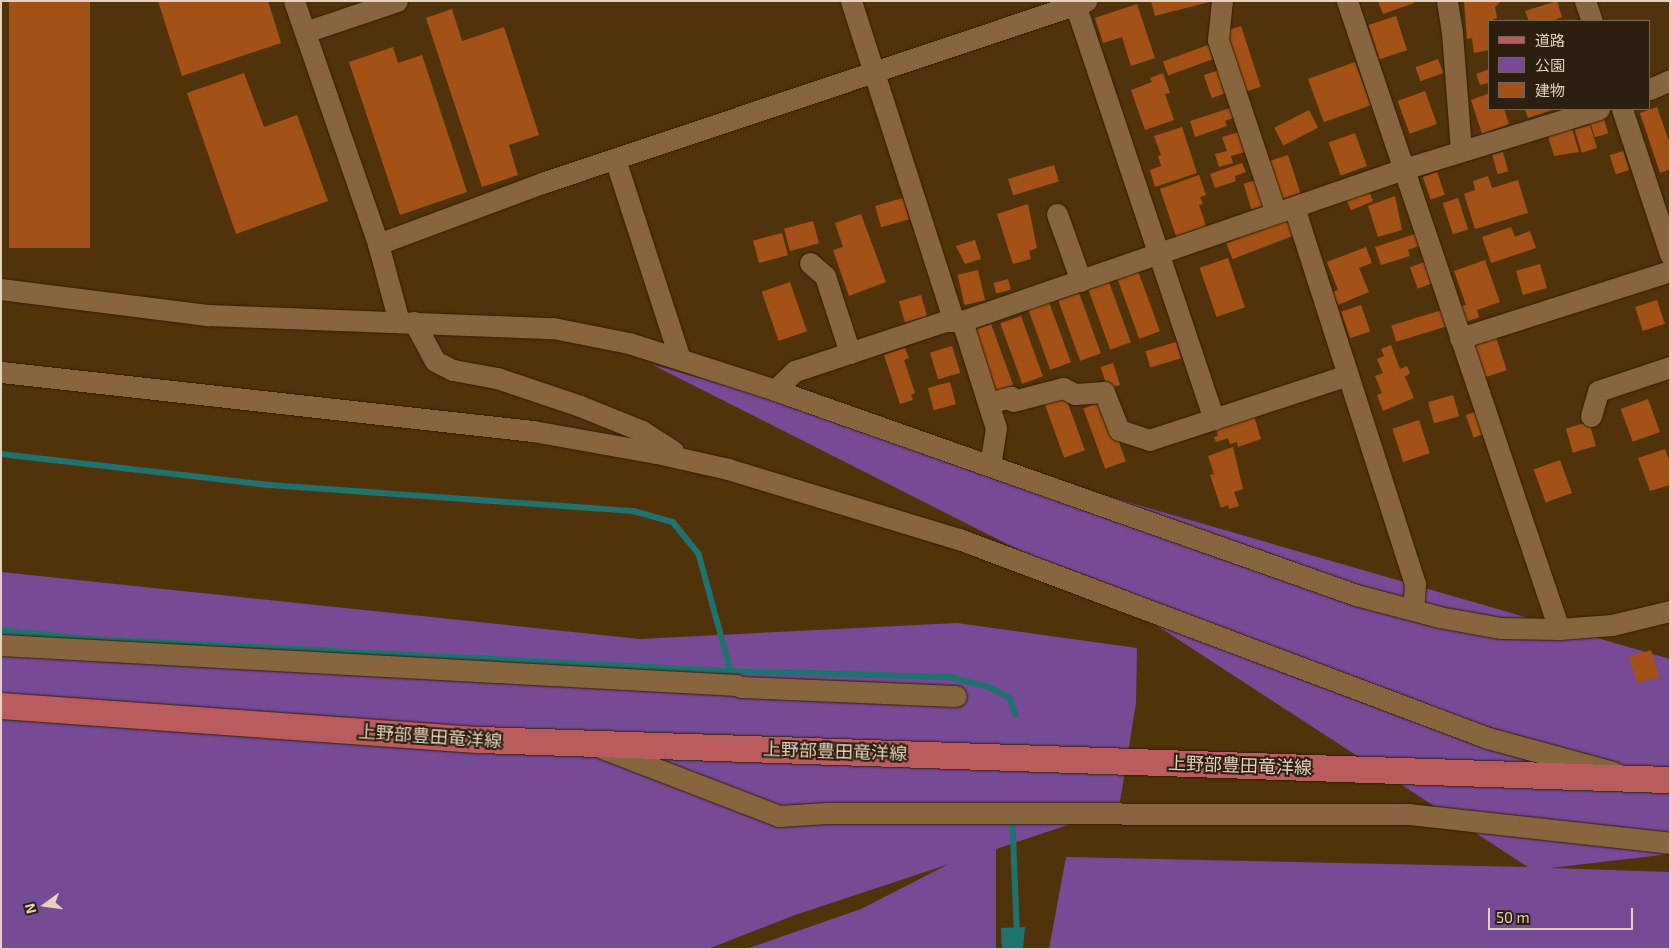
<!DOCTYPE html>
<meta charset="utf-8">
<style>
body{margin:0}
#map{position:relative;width:1671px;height:950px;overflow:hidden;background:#51330b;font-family:"Exo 2","Noto Sans JP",sans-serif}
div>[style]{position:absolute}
.green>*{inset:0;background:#774a96}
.water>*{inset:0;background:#20726e}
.stream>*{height:5.5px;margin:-2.75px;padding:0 2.75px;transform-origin:2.75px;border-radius:2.75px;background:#20726e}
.building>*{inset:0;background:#a45118;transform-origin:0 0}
.roads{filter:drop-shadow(0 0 1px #321c00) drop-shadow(0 0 1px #321c00)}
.minor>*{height:21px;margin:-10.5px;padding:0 10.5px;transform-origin:10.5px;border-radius:10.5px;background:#86653f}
.major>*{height:26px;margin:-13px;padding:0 13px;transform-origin:13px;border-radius:13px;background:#ba5b5e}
span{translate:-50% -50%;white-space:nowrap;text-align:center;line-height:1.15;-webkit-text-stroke:4px #2c1f0f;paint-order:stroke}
.street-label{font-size:18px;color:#e4d2be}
.frame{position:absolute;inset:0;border:2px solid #e4d2be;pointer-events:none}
.legend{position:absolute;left:1488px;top:20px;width:162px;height:90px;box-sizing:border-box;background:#2c1f0f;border:1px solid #766755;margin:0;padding:6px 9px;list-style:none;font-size:15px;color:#e4d2be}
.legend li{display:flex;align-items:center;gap:10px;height:25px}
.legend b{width:25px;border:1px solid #766755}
.north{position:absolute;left:20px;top:880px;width:50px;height:50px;-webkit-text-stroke:4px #2c1f0f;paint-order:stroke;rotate:256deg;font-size:14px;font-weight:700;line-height:20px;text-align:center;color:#e4d2be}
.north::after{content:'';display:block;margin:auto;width:18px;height:22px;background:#e4d2be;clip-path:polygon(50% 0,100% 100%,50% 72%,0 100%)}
.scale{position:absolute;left:1488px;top:908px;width:145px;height:22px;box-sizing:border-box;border:2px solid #e4d2be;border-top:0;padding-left:6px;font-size:15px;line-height:18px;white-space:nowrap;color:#e4d2be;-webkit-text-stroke:4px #2c1f0f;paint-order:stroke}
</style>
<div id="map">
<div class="green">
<div style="clip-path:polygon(651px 364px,1670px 659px,1670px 854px,1550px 868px,1670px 872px,1670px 949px,1049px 949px,1066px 857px,1528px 867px,1116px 599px)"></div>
<div style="clip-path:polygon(1px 572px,640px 639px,957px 623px,1137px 648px,1136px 703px,1119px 808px,996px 849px,996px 949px,746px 949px,861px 909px,949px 864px,795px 915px,708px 949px,1px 949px)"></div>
</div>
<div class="water">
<div style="clip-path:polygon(1025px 927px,1023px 949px,1002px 949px,1001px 928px)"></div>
</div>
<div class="stream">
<div style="left:1px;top:454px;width:271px;rotate:6.6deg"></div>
<div style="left:270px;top:485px;width:365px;rotate:4.1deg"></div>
<div style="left:634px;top:511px;width:41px;rotate:15.8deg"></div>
<div style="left:673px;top:522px;width:41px;rotate:50.9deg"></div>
<div style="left:699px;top:554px;width:121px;rotate:74.7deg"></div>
<div style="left:1px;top:630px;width:88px;rotate:5.8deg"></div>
<div style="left:89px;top:639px;width:186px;rotate:2.8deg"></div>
<div style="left:275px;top:648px;width:457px;rotate:2.9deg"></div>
<div style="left:731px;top:671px;width:220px;rotate:1.6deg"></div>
<div style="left:951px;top:677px;width:39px;rotate:15deg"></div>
<div style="left:989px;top:687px;width:24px;rotate:28deg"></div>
<div style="left:1010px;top:698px;width:18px;rotate:71deg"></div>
<div style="left:1013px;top:824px;width:125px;rotate:87.7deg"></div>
</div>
<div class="building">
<div style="left:9px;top:1px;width:81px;height:247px"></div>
<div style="clip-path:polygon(158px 1px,268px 1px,281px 43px,182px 76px)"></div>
<div style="clip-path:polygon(1151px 1px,1209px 1px,1209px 2px,1155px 16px)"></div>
<div style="clip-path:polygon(1378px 1px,1413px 1px,1414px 3px,1383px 14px)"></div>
<div style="clip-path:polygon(1464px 1px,1501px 1px,1495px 7px,1497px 18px,1490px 21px,1489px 50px,1474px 53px,1472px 38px,1467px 39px)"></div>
<div style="clip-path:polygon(1557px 1px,1562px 17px,1552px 21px,1529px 21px,1525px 11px)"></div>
<div style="clip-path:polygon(1137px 4px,1155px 58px,1131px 66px,1122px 37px,1103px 43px,1095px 18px)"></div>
<div style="clip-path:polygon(452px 9px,462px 41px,504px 27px,539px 135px,509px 145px,518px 175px,482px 187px,426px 18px)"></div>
<div style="left:1396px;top:16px;width:36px;height:29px;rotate:72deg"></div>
<div style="left:1241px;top:26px;width:64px;height:17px;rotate:72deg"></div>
<div style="left:1208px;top:45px;width:15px;height:48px;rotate:70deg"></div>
<div style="clip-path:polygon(393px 47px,398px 63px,422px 55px,467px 192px,400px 215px,349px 62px)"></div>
<div style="left:1438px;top:59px;width:15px;height:24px;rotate:70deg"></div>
<div style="left:1355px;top:62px;width:46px;height:50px;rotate:70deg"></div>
<div style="clip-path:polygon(1490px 69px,1490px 88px,1488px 83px,1480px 85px,1476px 74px)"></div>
<div style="left:1219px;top:70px;width:24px;height:16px;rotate:71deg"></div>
<div style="clip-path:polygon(244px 73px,264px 127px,297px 115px,328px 201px,236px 234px,187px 93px)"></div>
<div style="clip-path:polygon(1163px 73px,1170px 93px,1165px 94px,1174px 120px,1145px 130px,1131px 90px,1152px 82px,1150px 78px)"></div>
<div style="left:1425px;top:91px;width:35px;height:29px;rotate:70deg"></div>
<div style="clip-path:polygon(1490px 93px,1490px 109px,1504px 109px,1509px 124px,1482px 134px,1471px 100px)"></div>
<div style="clip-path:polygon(1657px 107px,1670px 144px,1670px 169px,1660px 173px,1640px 113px)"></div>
<div style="clip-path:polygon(1230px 108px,1233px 118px,1225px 121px,1227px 126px,1195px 137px,1190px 121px)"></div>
<div style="clip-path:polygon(1525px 109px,1555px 109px,1528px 118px)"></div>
<div style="left:1309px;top:110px;width:20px;height:39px;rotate:63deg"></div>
<div style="left:1604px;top:119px;width:15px;height:14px;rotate:74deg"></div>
<div style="left:1590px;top:125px;width:24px;height:16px;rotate:73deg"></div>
<div style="clip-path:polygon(1182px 127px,1197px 173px,1155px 187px,1150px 170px,1161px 166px,1158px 156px,1161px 155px,1154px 136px)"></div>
<div style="clip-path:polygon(1572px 129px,1579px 152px,1554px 156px,1548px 136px)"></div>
<div style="clip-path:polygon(1239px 132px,1245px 152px,1231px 156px,1233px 163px,1219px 167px,1215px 154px,1227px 151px,1222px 137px)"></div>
<div style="left:1355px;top:133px;width:35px;height:28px;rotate:70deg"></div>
<div style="left:1623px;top:151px;width:20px;height:14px;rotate:72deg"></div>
<div style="left:1503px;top:152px;width:20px;height:11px;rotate:75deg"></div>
<div style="left:1288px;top:155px;width:40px;height:20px;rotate:72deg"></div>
<div style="clip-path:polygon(1242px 163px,1246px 172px,1235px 176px,1236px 181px,1215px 188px,1210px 174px)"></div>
<div style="left:1054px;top:165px;width:17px;height:48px;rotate:73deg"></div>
<div style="left:1437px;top:172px;width:24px;height:15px;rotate:71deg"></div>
<div style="clip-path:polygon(1199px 175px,1206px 195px,1200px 197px,1203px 204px,1199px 205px,1206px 226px,1176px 236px,1160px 189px)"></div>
<div style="clip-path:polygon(1488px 176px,1492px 188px,1518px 180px,1528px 213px,1475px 229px,1464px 194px,1475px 190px,1473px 181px)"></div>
<div style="left:1256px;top:180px;width:27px;height:13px;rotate:73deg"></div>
<div style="left:1368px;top:189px;width:13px;height:24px;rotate:67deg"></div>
<div style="clip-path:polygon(1395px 196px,1402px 230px,1378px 237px,1368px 206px)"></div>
<div style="left:903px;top:198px;width:22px;height:29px;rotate:74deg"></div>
<div style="left:1458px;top:198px;width:33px;height:16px;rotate:72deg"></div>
<div style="clip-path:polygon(1028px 204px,1037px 248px,1029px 251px,1031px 259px,1013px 264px,997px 214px)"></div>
<div style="clip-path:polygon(861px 214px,886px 282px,849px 296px,833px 250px,843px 247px,835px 223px)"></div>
<div style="left:1287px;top:220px;width:17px;height:65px;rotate:69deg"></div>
<div style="left:813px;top:221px;width:23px;height:30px;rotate:75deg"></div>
<div style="clip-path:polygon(1511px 227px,1515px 237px,1530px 231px,1536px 248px,1491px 263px,1482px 237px)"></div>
<div style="left:782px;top:233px;width:23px;height:30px;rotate:75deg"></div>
<div style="clip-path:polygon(1415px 234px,1419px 246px,1408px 250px,1410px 256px,1381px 265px,1375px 247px)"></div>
<div style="clip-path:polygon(975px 240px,981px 259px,965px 264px,956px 246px)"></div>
<div style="clip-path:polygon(1366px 247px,1372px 263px,1359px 268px,1369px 292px,1338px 305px,1333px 292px,1338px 290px,1327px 262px)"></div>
<div style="left:1228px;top:258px;width:52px;height:30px;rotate:71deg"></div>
<div style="clip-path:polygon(1485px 260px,1500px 302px,1477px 310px,1479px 317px,1466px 322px,1461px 306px,1466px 305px,1454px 271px)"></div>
<div style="left:1424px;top:262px;width:23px;height:15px;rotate:70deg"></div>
<div style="left:1540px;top:264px;width:25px;height:25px;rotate:74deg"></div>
<div style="left:978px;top:270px;width:31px;height:21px;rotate:77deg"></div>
<div style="left:1138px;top:271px;width:64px;height:22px;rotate:70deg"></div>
<div style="left:1008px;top:279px;width:11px;height:15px;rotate:75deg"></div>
<div style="left:790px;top:282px;width:52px;height:30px;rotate:71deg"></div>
<div style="left:1109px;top:282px;width:64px;height:22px;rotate:70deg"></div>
<div style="left:1079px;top:293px;width:64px;height:22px;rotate:70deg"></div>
<div style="left:921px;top:295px;width:22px;height:23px;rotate:74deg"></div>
<div style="left:1657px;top:300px;width:25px;height:23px;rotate:72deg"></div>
<div style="left:1049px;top:302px;width:64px;height:22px;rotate:70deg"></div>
<div style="left:1361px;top:305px;width:28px;height:21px;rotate:71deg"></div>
<div style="left:1442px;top:310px;width:17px;height:53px;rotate:73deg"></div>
<div style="left:1021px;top:316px;width:64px;height:22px;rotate:70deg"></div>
<div style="left:991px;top:324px;width:65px;height:22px;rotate:70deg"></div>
<div style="left:1495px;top:334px;width:38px;height:23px;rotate:72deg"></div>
<div style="left:1176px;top:342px;width:17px;height:32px;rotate:73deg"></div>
<div style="clip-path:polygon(1391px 345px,1400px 369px,1407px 366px,1410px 373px,1405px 377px,1414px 398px,1383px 411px,1377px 395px,1382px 393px,1375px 376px,1383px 373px,1377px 359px,1384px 356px,1381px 349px)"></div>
<div style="left:952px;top:346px;width:28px;height:23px;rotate:73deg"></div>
<div style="clip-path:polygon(905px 348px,909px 358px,904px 360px,915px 393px,911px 395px,913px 400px,900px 404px,884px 355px)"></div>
<div style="left:1113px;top:363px;width:23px;height:13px;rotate:72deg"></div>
<div style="left:950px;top:382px;width:23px;height:23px;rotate:75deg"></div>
<div style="left:1063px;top:390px;width:64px;height:22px;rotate:70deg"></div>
<div style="left:1453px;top:395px;width:22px;height:26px;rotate:74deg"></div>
<div style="left:1648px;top:399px;width:35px;height:29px;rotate:70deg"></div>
<div style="left:1104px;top:401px;width:64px;height:22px;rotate:70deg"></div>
<div style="left:1480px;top:410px;width:24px;height:15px;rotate:71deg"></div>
<div style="clip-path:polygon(1254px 416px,1261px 439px,1238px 447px,1237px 442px,1230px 444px,1228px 438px,1216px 442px,1214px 437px,1218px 436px,1216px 428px)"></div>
<div style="left:1419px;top:420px;width:35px;height:28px;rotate:72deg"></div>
<div style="left:1589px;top:422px;width:25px;height:24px;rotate:74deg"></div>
<div style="clip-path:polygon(1233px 447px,1243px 489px,1234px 492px,1239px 506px,1229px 509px,1228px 505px,1221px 508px,1210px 475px,1214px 474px,1208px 456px)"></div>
<div style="clip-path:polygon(1665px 449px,1670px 462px,1670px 485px,1650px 491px,1638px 458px)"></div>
<div style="left:1560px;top:460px;width:35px;height:28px;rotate:70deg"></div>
<div style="left:1651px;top:650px;width:28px;height:23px;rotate:73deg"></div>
</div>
<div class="roads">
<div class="minor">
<div style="left:294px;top:1px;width:257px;rotate:70.9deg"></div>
<div style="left:378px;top:244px;width:81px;rotate:74.9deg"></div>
<div style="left:851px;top:1px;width:336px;rotate:72.2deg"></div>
<div style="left:1074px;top:1px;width:441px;rotate:71.5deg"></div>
<div style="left:1222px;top:1px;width:39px;rotate:96deg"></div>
<div style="left:1218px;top:40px;width:182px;rotate:71.5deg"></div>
<div style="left:1347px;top:1px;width:663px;rotate:71.35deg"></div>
<div style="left:1447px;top:1px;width:32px;rotate:81deg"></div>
<div style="left:1452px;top:33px;width:118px;rotate:85.6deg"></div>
<div style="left:1585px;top:1px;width:21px;rotate:71deg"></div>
<div style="left:305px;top:32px;width:97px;rotate:-18.6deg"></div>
<div style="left:1650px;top:89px;width:22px;rotate:-24deg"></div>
<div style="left:1622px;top:109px;width:153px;rotate:71.7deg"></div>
<div style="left:615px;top:159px;width:210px;rotate:72deg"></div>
<div style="left:1294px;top:207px;width:396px;rotate:72.2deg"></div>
<div style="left:1415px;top:584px;width:26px;rotate:94deg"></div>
<div style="left:1057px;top:214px;width:71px;rotate:70.3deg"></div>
<div style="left:378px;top:244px;width:175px;rotate:-20.4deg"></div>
<div style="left:542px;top:183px;width:574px;rotate:-18.5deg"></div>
<div style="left:810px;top:263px;width:20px;rotate:41deg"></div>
<div style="left:825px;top:276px;width:81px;rotate:72deg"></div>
<div style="left:1px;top:289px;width:209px;rotate:7.2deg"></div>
<div style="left:208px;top:315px;width:345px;rotate:2.2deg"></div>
<div style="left:553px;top:328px;width:77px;rotate:11.2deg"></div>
<div style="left:629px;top:343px;width:153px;rotate:17.8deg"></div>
<div style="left:775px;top:390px;width:616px;rotate:19.43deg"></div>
<div style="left:1356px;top:595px;width:86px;rotate:14.8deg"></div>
<div style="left:1439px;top:617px;width:63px;rotate:10.1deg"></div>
<div style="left:1501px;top:628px;width:58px;rotate:1deg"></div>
<div style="left:1559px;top:629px;width:53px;rotate:-4.3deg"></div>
<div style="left:1612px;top:625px;width:60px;rotate:-13.6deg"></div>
<div style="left:962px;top:321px;width:112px;rotate:72.4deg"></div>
<div style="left:996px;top:428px;width:38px;rotate:99deg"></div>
<div style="left:414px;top:322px;width:44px;rotate:61.7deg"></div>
<div style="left:435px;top:361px;width:20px;rotate:27deg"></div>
<div style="left:453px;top:370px;width:45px;rotate:10.3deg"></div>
<div style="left:497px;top:378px;width:88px;rotate:18.6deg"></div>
<div style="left:580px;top:406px;width:67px;rotate:22deg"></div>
<div style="left:642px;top:431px;width:37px;rotate:33deg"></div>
<div style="left:1460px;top:338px;width:220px;rotate:-17.7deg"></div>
<div style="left:1px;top:372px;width:535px;rotate:6.33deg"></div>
<div style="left:533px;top:431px;width:126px;rotate:10.1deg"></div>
<div style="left:657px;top:453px;width:73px;rotate:12.7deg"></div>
<div style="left:728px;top:469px;width:241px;rotate:16.9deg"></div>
<div style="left:959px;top:539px;width:565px;rotate:20.62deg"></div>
<div style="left:1488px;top:738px;width:130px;rotate:15.2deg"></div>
<div style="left:775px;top:390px;width:28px;rotate:-44deg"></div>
<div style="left:795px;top:371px;width:158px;rotate:-18.4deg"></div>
<div style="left:945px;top:321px;width:17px"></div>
<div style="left:962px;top:321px;width:467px;rotate:-19deg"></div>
<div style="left:1404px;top:169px;width:204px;rotate:-17.1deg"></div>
<div style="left:988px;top:403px;width:24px;rotate:-15deg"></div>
<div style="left:1011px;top:397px;width:4px;rotate:63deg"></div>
<div style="left:1013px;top:401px;width:52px;rotate:-14.6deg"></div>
<div style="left:1063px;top:388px;width:13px;rotate:27deg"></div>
<div style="left:1075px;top:394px;width:29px;rotate:-4deg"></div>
<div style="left:1104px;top:392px;width:41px;rotate:68.5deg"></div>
<div style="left:1119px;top:430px;width:32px;rotate:18deg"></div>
<div style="left:1149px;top:440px;width:209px;rotate:-18.1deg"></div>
<div style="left:1591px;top:416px;width:26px;rotate:-74deg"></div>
<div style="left:1598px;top:391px;width:76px;rotate:-18.4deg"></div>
<div style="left:1px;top:645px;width:736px;rotate:3.12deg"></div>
<div style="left:736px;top:685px;width:5px;rotate:22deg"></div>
<div style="left:741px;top:687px;width:215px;rotate:2.4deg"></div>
<div style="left:602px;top:748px;width:190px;rotate:21deg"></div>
<div style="left:779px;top:816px;width:48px;rotate:-3.6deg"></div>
<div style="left:827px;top:813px;width:582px;rotate:0.1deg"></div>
<div style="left:1409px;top:814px;width:263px;rotate:6.3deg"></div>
</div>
<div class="major">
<div style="left:1px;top:706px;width:480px;rotate:4.1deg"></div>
<div style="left:480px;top:740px;width:1191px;rotate:1.93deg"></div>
</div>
</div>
<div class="street-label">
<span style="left:430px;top:736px;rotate:4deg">上野部豊田竜洋線</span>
<span style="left:835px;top:751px;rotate:2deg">上野部豊田竜洋線</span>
<span style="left:1240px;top:765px;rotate:2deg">上野部豊田竜洋線</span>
</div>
<div class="frame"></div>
<ul class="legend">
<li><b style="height:6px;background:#ba5b5e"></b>道路</li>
<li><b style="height:14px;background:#774a96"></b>公園</li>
<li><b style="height:14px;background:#a45118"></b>建物</li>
</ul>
<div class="north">N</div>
<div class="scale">50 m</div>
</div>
